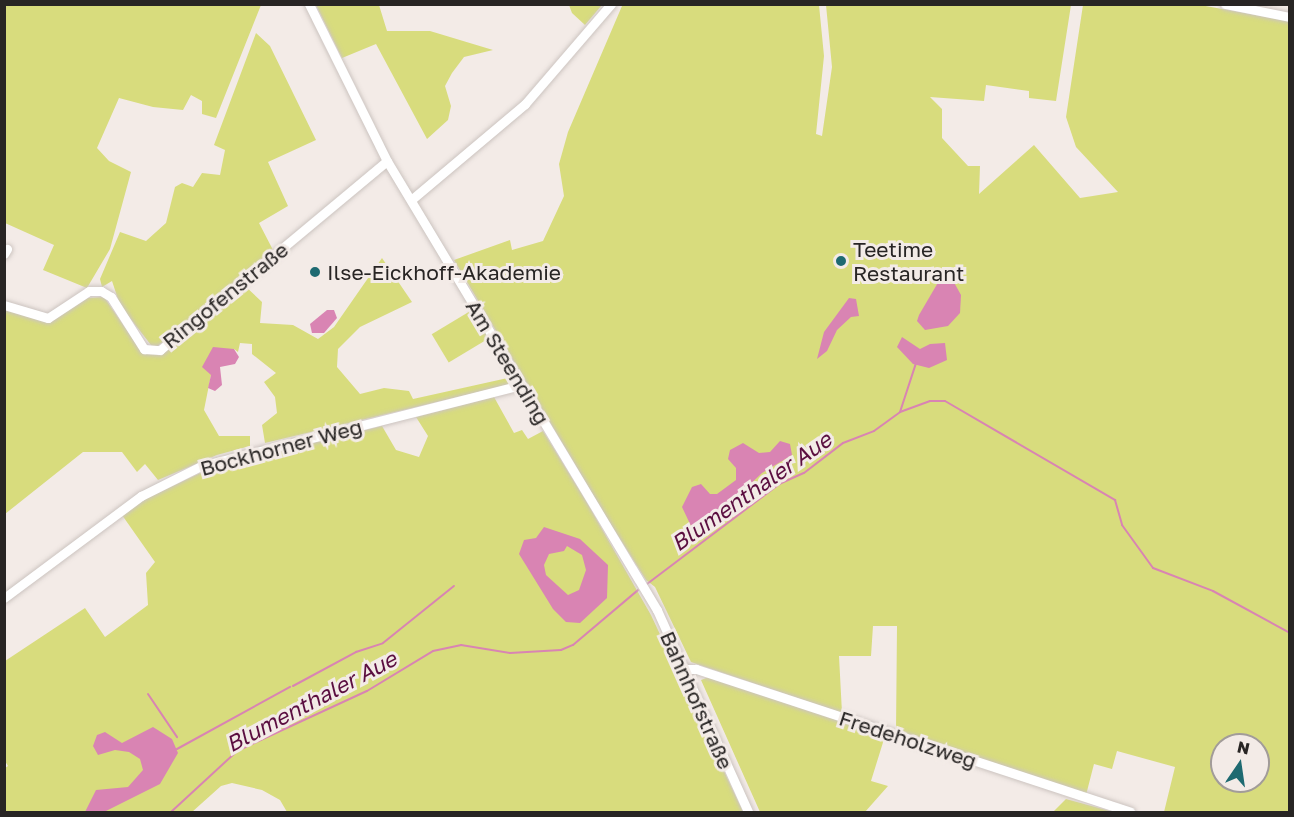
<!DOCTYPE html>
<meta charset="utf-8">
<style>
body{margin:0}
#map{position:relative;width:1294px;height:817px;overflow:hidden;background:#f3ebe7;font-family:"Golos Text",sans-serif}
div>[style]{position:absolute}
.green>*{inset:0;background:#d8dc7d;transform-origin:0 0}
.water>*{inset:0;background:#d984b3}
.stream>*{height:2px;margin:-1px;padding:0 1px;transform-origin:1px;border-radius:1px;background:#d984b3}
.roads{filter:drop-shadow(0 0 2px #ccc4c0) drop-shadow(0 0 2px #ccc4c0)}
.minor>*{height:9px;margin:-4.5px;padding:0 4.5px;transform-origin:4.5px;border-radius:4.5px;background:#fff}
.dots>*{width:16px;height:16px;translate:-50% -50%;box-sizing:border-box;border:3px solid #f3ebe7;border-radius:50%}
span{translate:-50% -50%;white-space:nowrap;text-align:center;line-height:1.15;-webkit-text-stroke:6px #f3ebe7;paint-order:stroke}
.poi-label{font-size:21px;color:#282524}
.left{translate:0 -50%;text-align:left}
.street-label{font-size:21px;color:#282524}
.water-label{font-size:22px;color:#5b0e40;font-style:italic}
.frame{position:absolute;inset:0;border:6px solid #282524;pointer-events:none}
.north{position:absolute;left:1210px;top:733px;width:60px;height:60px;box-sizing:border-box;background:#f3ebe7;border:2px solid #a29c99;border-radius:50%;rotate:13deg;font-size:16px;font-weight:700;line-height:24px;text-align:center;color:#282524}
.north::after{content:'';display:block;margin:auto;width:21px;height:27px;background:#1e6a71;clip-path:polygon(50% 0,100% 100%,50% 72%,0 100%)}
</style>
<div id="map">
<div class="green">
<div style="clip-path:polygon(5px 5px,261px 5px,216px 118px,202px 114px,202px 101px,191px 95px,183px 110px,153px 107px,119px 98px,97px 148px,109px 161px,131px 172px,110px 249px,87px 288px,43px 270px,54px 245px,5px 223px)"></div>
<div style="clip-path:polygon(316px 5px,379px 5px,387px 31px,430px 31px,493px 50px,464px 57px,452px 73px,445px 86px,451px 106px,448px 120px,427px 139px,376px 44px,342px 58px)"></div>
<div style="clip-path:polygon(569px 5px,569px 4px,602px 5px,585px 25px,572px 13px)"></div>
<div style="clip-path:polygon(evenodd,627px 5px,819px 5px,824px 56px,816px 134px,822px 136px,832px 67px,826px 5px,1071px 5px,1056px 101px,1029px 98px,1029px 91px,986px 85px,984px 101px,930px 97px,942px 109px,942px 138px,968px 166px,980px 166px,979px 194px,1034px 145px,1080px 198px,1118px 192px,1076px 147px,1066px 117px,1083px 5px,1200px 5px,1289px 21px,1289px 812px,1164px 812px,1175px 767px,1117px 751px,1112px 769px,1094px 764px,1086px 795px,896px 730px,897px 626px,873px 626px,871px 656px,839px 656px,842px 713px,691px 662px,655px 587px,646px 580px,605px 515px,454px 260px,510px 240px,512px 250px,543px 241px,564px 196px,559px 164px,568px 132px,622px 6px,627px 5px,1222px 745px,1258px 745px,1258px 781px,1222px 781px,1222px 745px)"></div>
<div style="clip-path:polygon(256px 33px,270px 46px,316px 140px,268px 162px,288px 206px,259px 223px,273px 250px,154px 349px,120px 305px,112px 281px,102px 287px,100px 279px,120px 232px,146px 241px,166px 223px,175px 187px,182px 183px,193px 187px,202px 173px,220px 175px,225px 150px,214px 145px)"></div>
<div style="clip-path:polygon(382px 258px,412px 302px,360px 327px,338px 349px,337px 367px,360px 394px,384px 388px,409px 391px,413px 399px,512px 377px,512px 384px,265px 443px,262px 425px,277px 413px,275px 397px,264px 382px,276px 373px,252px 354px,252px 344px,240px 343px,238px 352px,234px 349px,211px 375px,204px 410px,219px 436px,250px 436px,250px 446px,217px 455px,158px 480px,145px 464px,137px 472px,122px 452px,83px 452px,5px 514px,5px 308px,50px 322px,88px 298px,104px 297px,141px 351px,159px 355px,244px 285px,262px 302px,260px 323px,293px 325px,318px 339px,334px 327px)"></div>
<div style="left:472px;top:310px;width:33px;height:47px;rotate:59deg"></div>
<div style="clip-path:polygon(494px 397px,514px 433px,522px 430px,528px 439px,543px 431px,586px 501px,651px 615px,743px 812px,287px 812px,280px 800px,262px 790px,232px 783px,221px 786px,192px 812px,5px 812px,5px 768px,8px 766px,5px 761px,5px 661px,85px 608px,105px 637px,148px 605px,146px 573px,155px 562px,122px 515px,143px 500px,211px 468px,382px 426px,396px 450px,419px 457px,428px 436px,416px 417px)"></div>
<div style="clip-path:polygon(709px 677px,885px 736px,871px 781px,888px 786px,865px 812px,760px 812px,701px 680px)"></div>
<div style="clip-path:polygon(1066px 799px,1099px 808px,1113px 812px,1053px 812px)"></div>
</div>
<div class="water">
<div style="clip-path:polygon(943px 274px,951px 277px,961px 295px,960px 313px,948px 326px,925px 330px,917px 321px,919px 315px)"></div>
<div style="clip-path:polygon(849px 298px,856px 299px,859px 316px,851px 317px,837px 330px,827px 351px,817px 359px,824px 332px)"></div>
<div style="clip-path:polygon(327px 310px,334px 310px,337px 318px,324px 333px,312px 333px,310px 324px)"></div>
<div style="clip-path:polygon(902px 337px,920px 349px,930px 344px,945px 343px,947px 360px,929px 368px,913px 364px,897px 347px)"></div>
<div style="clip-path:polygon(213px 347px,234px 349px,239px 357px,235px 364px,220px 367px,222px 385px,215px 391px,208px 388px,211px 375px,202px 367px)"></div>
<div style="clip-path:polygon(780px 441px,790px 444px,792px 455px,762px 473px,709px 523px,701px 528px,691px 526px,682px 507px,692px 487px,701px 484px,710px 494px,717px 494px,736px 480px,736px 468px,728px 459px,730px 450px,743px 443px,759px 453px,770px 452px)"></div>
<div style="clip-path:polygon(evenodd,544px 527px,580px 539px,608px 565px,607px 598px,580px 623px,566px 622px,553px 609px,519px 554px,524px 540px,536px 538px,544px 527px,567px 546px,582px 555px,586px 570px,579px 590px,568px 595px,546px 575px,544px 565px,549px 554px,564px 551px,567px 546px)"></div>
<div style="clip-path:polygon(153px 727px,172px 739px,178px 753px,160px 784px,104px 812px,85px 812px,96px 790px,128px 787px,143px 770px,140px 759px,129px 752px,115px 750px,98px 755px,93px 746px,97px 735px,105px 732px,122px 743px)"></div>
</div>
<div class="stream">
<div style="left:900px;top:412px;width:52px;rotate:-71.9deg"></div>
<div style="left:647px;top:584px;width:166px;rotate:-37.1deg"></div>
<div style="left:779px;top:484px;width:27px;rotate:-24deg"></div>
<div style="left:804px;top:473px;width:49px;rotate:-37.6deg"></div>
<div style="left:843px;top:443px;width:33px;rotate:-21deg"></div>
<div style="left:874px;top:431px;width:32px;rotate:-36deg"></div>
<div style="left:900px;top:412px;width:32px;rotate:-20deg"></div>
<div style="left:930px;top:401px;width:15px"></div>
<div style="left:945px;top:401px;width:197px;rotate:30.2deg"></div>
<div style="left:1115px;top:500px;width:26px;rotate:74deg"></div>
<div style="left:1122px;top:525px;width:53px;rotate:54.2deg"></div>
<div style="left:1153px;top:568px;width:64px;rotate:21deg"></div>
<div style="left:1213px;top:591px;width:88px;rotate:28.6deg"></div>
<div style="left:293px;top:686px;width:72px;rotate:-28.4deg"></div>
<div style="left:356px;top:652px;width:28px;rotate:-18deg"></div>
<div style="left:383px;top:643px;width:91px;rotate:-38.8deg"></div>
<div style="left:148px;top:694px;width:52px;rotate:56deg"></div>
<div style="left:177px;top:749px;width:129px;rotate:-28.8deg"></div>
<div style="left:171px;top:812px;width:90px;rotate:-42.7deg"></div>
<div style="left:237px;top:751px;width:143px;rotate:-24.8deg"></div>
<div style="left:367px;top:691px;width:77px;rotate:-31.2deg"></div>
<div style="left:433px;top:651px;width:29px;rotate:-12deg"></div>
<div style="left:461px;top:645px;width:50px;rotate:9.3deg"></div>
<div style="left:510px;top:653px;width:51px;rotate:-3.4deg"></div>
<div style="left:561px;top:650px;width:13px;rotate:-23deg"></div>
<div style="left:573px;top:645px;width:85px;rotate:-40.2deg"></div>
</div>
<div class="roads">
<div class="minor">
<div style="left:309px;top:4px;width:175px;rotate:63.6deg"></div>
<div style="left:387px;top:161px;width:524px;rotate:58.98deg"></div>
<div style="left:657px;top:610px;width:222px;rotate:65.7deg"></div>
<div style="left:1225px;top:4px;width:66px;rotate:11.3deg"></div>
<div style="left:411px;top:200px;width:149px;rotate:-40.1deg"></div>
<div style="left:525px;top:104px;width:132px;rotate:-49.3deg"></div>
<div style="left:4px;top:254px;width:6px;rotate:-59deg"></div>
<div style="left:4px;top:305px;width:46px;rotate:16.5deg"></div>
<div style="left:48px;top:318px;width:49px;rotate:-33.4deg"></div>
<div style="left:89px;top:291px;width:12px"></div>
<div style="left:101px;top:291px;width:12px;rotate:31deg"></div>
<div style="left:111px;top:297px;width:62px;rotate:57.6deg"></div>
<div style="left:144px;top:349px;width:16px;rotate:4deg"></div>
<div style="left:160px;top:350px;width:295px;rotate:-39.8deg"></div>
<div style="left:4px;top:598px;width:171px;rotate:-36.7deg"></div>
<div style="left:141px;top:496px;width:67px;rotate:-26.6deg"></div>
<div style="left:201px;top:466px;width:330px;rotate:-14.2deg"></div>
<div style="left:684px;top:669px;width:12px"></div>
<div style="left:696px;top:669px;width:457px;rotate:18.2deg"></div>
</div>
</div>
<div class="dots">
<div style="left:841px;top:261px;background:#1e6a71"></div>
<div style="left:315px;top:272px;background:#1e6a71"></div>
</div>
<div class="poi-label">
<span class="left" style="left:853px;top:261px">Teetime<br>Restaurant</span>
<span class="left" style="left:327px;top:272px">Ilse-Eickhoff-Akademie</span>
</div>
<div class="street-label">
<span style="left:225px;top:295px;rotate:-39deg">Ringofenstraße</span>
<span style="left:508px;top:362px;rotate:59deg">Am Steending</span>
<span style="left:281px;top:447px;rotate:-15deg">Bockhorner Weg</span>
<span style="left:697px;top:700px;rotate:66deg">Bahnhofstraße</span>
<span style="left:908px;top:739px;rotate:18deg">Fredeholzweg</span>
</div>
<div class="water-label">
<span style="left:751px;top:491px;rotate:-35deg">Blumenthaler Aue</span>
<span style="left:311px;top:701px;rotate:-28deg">Blumenthaler Aue</span>
</div>
<div class="frame"></div>
<div class="north">N</div>
</div>
